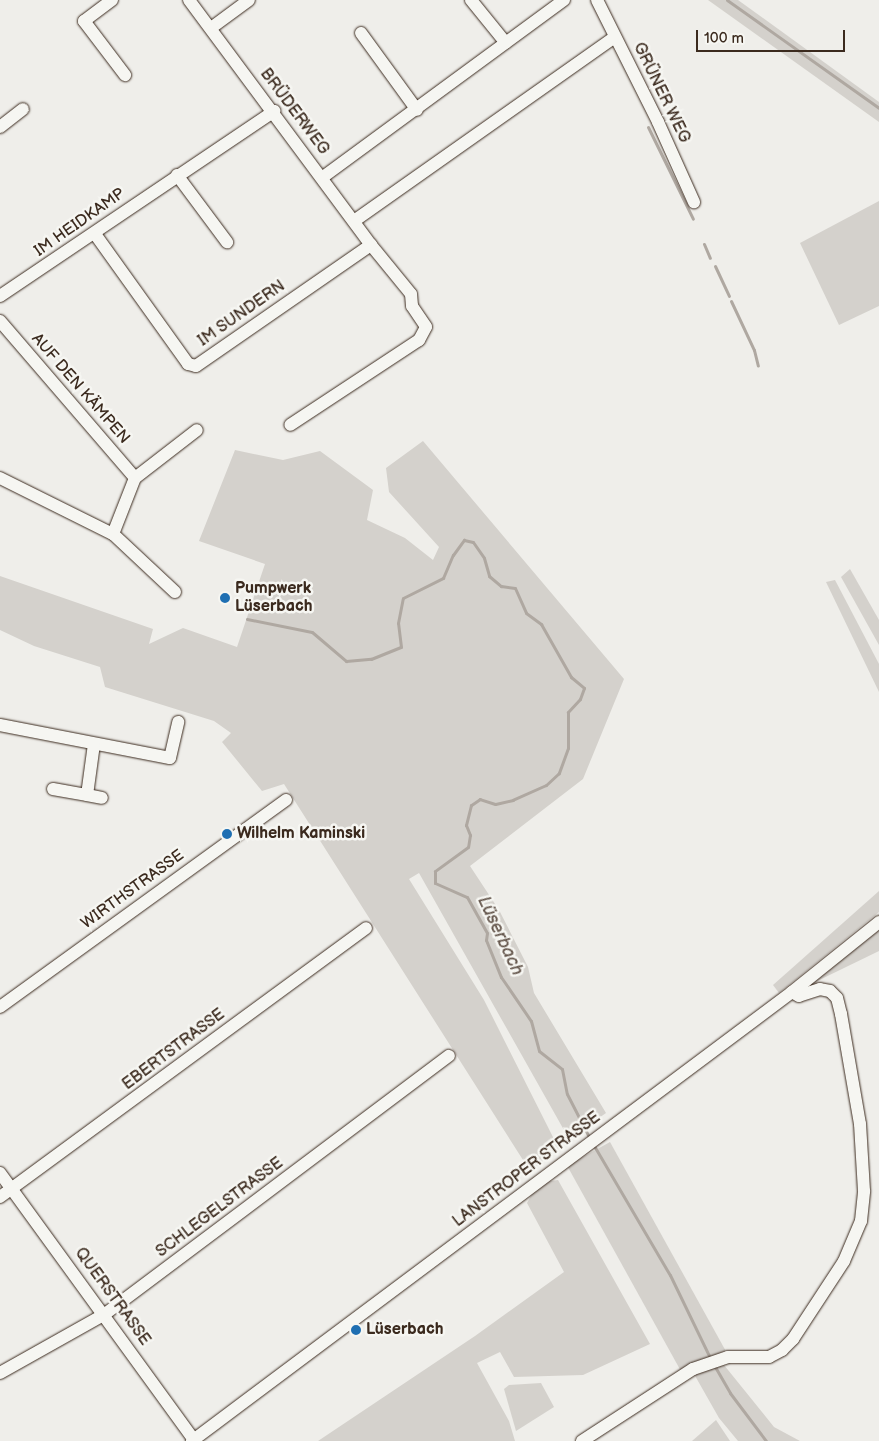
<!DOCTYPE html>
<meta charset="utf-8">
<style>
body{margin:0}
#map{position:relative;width:879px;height:1441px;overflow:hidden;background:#efeeea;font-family:"Balsamiq Sans",sans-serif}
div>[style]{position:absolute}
.green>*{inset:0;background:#d4d1cc;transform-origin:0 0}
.stream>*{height:3px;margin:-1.5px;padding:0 1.5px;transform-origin:1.5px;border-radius:1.5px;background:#afa8a1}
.roads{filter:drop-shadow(0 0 1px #3b2a1e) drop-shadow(0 0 1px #3b2a1e)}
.street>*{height:12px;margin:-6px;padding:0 6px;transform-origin:6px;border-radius:6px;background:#f6f6f2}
.dots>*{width:14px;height:14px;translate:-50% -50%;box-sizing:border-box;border:2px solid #f6f6f2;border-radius:50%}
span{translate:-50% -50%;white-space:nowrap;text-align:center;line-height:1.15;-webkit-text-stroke:5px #f6f6f2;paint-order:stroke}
.street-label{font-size:16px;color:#3b2a1e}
.poi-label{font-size:16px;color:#3b2a1e;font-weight:700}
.left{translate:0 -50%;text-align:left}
.water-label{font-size:18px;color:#64564c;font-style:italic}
.scale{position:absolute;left:696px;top:30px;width:149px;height:22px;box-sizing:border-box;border:2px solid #3b2a1e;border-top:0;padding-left:6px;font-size:15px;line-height:18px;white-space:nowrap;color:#3b2a1e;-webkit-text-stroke:4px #f6f6f2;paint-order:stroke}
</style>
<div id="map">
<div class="green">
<div style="clip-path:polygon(708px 0,738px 0,879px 102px,879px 122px)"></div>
<div style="clip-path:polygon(879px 201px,879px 306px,839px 325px,800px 243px)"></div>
<div style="clip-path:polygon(423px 441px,624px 679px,583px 779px,470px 866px,499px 910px,528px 967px,534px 993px,606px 1113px,569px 1139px,419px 873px,409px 879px,484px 1000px,559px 1149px,530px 1171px,284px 784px,262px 791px,222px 742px,231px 733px,214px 721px,105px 687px,100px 667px,34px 646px,0 630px,0 576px,153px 629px,149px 644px,183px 628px,237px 647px,265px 564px,199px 541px,235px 450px,283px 460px,320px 451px,373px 490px,367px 520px,405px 538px,433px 560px,439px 547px,389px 492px,386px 468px)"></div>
<div style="clip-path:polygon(850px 569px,879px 620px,879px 645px,841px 577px)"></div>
<div style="clip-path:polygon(835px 580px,879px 664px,879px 692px,826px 582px)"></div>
<div style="clip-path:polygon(879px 891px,879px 912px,779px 993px,773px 985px)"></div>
<div style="clip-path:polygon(879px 930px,879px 951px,807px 986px,811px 981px)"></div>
<div style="left:610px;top:1142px;width:238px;height:49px;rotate:61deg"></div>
<div style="clip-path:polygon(558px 1180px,650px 1344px,583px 1375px,514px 1377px,500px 1352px,477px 1363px,509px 1421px,515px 1441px,318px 1441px,475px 1336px,564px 1272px,527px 1203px,538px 1183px)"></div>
<div style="clip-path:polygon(724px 1365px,774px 1427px,800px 1441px,738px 1441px,719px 1418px,694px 1374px)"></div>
<div style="clip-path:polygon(541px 1383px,554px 1407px,516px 1431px,504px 1389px,509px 1385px)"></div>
<div style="clip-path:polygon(716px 1420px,730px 1441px,692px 1441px)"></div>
</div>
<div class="stream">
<div style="left:727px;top:0;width:186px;rotate:35.4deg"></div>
<div style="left:648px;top:127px;width:102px;rotate:63.9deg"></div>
<div style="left:704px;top:244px;width:15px;rotate:67deg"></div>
<div style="left:715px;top:266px;width:33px;rotate:65deg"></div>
<div style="left:731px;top:301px;width:54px;rotate:64.9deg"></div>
<div style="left:754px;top:350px;width:16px;rotate:76deg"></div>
<div style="left:247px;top:619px;width:66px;rotate:11.3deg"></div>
<div style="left:312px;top:632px;width:45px;rotate:40.5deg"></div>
<div style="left:346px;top:661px;width:25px;rotate:-5deg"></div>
<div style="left:371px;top:659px;width:32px;rotate:-22deg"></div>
<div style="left:401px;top:647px;width:24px;rotate:-97deg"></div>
<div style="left:398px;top:623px;width:25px;rotate:-79deg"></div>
<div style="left:403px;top:598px;width:45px;rotate:-26.6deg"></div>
<div style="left:443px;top:578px;width:25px;rotate:-67deg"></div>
<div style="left:453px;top:555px;width:19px;rotate:-54deg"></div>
<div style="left:464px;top:540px;width:9px;rotate:13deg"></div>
<div style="left:473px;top:542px;width:19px;rotate:55deg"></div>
<div style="left:484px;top:558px;width:19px;rotate:74deg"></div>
<div style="left:489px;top:576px;width:16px;rotate:40deg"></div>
<div style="left:501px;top:586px;width:14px;rotate:8deg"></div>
<div style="left:515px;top:588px;width:27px;rotate:66deg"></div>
<div style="left:526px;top:613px;width:19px;rotate:36deg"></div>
<div style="left:541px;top:624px;width:61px;rotate:60.5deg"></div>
<div style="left:571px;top:677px;width:17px;rotate:40deg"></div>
<div style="left:584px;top:688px;width:12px;rotate:110deg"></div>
<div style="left:580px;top:699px;width:18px;rotate:133deg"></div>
<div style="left:568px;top:712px;width:36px;rotate:90deg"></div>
<div style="left:568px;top:748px;width:27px;rotate:110deg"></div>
<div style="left:559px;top:773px;width:18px;rotate:137deg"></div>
<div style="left:546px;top:785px;width:36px;rotate:156deg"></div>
<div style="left:513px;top:800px;width:18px;rotate:167deg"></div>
<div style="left:495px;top:804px;width:16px;rotate:-162deg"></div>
<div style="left:480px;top:799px;width:11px;rotate:146deg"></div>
<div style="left:471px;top:805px;width:21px;rotate:104deg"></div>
<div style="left:466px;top:825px;width:11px;rotate:68deg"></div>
<div style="left:470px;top:835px;width:12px;rotate:99deg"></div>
<div style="left:468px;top:847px;width:41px;rotate:144deg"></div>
<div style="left:435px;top:871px;width:12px;rotate:90deg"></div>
<div style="left:435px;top:883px;width:35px;rotate:24deg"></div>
<div style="left:467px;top:897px;width:41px;rotate:60.9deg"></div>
<div style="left:487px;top:933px;width:7px;rotate:98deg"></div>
<div style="left:486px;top:940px;width:40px;rotate:68deg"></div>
<div style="left:501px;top:977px;width:53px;rotate:55.7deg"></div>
<div style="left:531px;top:1021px;width:31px;rotate:75deg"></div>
<div style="left:539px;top:1051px;width:29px;rotate:38deg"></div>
<div style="left:562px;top:1069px;width:25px;rotate:79deg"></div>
<div style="left:567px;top:1094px;width:51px;rotate:62.9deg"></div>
<div style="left:593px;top:1144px;width:152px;rotate:59.6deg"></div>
<div style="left:670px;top:1275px;width:94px;rotate:64.2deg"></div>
<div style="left:714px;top:1365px;width:32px;rotate:60deg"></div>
<div style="left:730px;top:1393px;width:60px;rotate:53.1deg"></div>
</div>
<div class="roads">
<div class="street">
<div style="left:112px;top:0;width:35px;rotate:143deg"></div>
<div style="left:84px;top:21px;width:68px;rotate:52.8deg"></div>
<div style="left:189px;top:0;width:305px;rotate:53.4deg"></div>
<div style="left:371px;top:245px;width:63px;rotate:50.8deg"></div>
<div style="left:411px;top:294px;width:12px;rotate:85deg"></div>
<div style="left:412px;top:306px;width:25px;rotate:56deg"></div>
<div style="left:426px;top:327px;width:15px;rotate:118deg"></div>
<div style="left:419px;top:340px;width:154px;rotate:146.6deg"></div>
<div style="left:471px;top:0;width:55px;rotate:50.9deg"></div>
<div style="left:597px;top:0;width:136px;rotate:63.4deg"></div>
<div style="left:658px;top:122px;width:88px;rotate:65.8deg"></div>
<div style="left:211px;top:28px;width:47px;rotate:-36.4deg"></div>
<div style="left:361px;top:33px;width:95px;rotate:54deg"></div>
<div style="left:0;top:127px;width:29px;rotate:-38deg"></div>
<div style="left:177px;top:175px;width:84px;rotate:53.3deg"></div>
<div style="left:323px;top:177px;width:299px;rotate:-36.3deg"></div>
<div style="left:354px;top:221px;width:319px;rotate:-35.2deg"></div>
<div style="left:95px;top:234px;width:160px;rotate:54.4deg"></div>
<div style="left:188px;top:364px;width:8px;rotate:14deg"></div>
<div style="left:196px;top:366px;width:213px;rotate:-34.7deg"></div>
<div style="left:0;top:296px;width:331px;rotate:-34deg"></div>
<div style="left:0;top:321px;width:207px;rotate:49.3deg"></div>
<div style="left:0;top:478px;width:126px;rotate:26.4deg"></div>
<div style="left:175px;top:592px;width:85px;rotate:-136.9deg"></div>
<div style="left:113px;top:534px;width:60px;rotate:-68.6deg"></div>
<div style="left:135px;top:478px;width:78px;rotate:-37.7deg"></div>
<div style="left:0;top:725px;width:173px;rotate:11deg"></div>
<div style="left:170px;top:758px;width:37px;rotate:-77deg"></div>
<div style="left:94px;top:744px;width:51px;rotate:97.8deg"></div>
<div style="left:87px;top:795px;width:15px;rotate:11deg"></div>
<div style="left:53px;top:789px;width:35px;rotate:10deg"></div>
<div style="left:0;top:1007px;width:353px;rotate:-35.9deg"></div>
<div style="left:0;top:1173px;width:331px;rotate:54deg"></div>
<div style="left:0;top:1197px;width:454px;rotate:-36.3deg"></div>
<div style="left:0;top:1373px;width:120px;rotate:-29.3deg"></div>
<div style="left:105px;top:1314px;width:430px;rotate:-36.9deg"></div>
<div style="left:192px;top:1441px;width:749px;rotate:-36.81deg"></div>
<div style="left:792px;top:992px;width:112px;rotate:-38.8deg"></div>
<div style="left:582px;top:1441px;width:132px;rotate:-33deg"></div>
<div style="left:693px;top:1369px;width:37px;rotate:-19deg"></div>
<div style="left:728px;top:1357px;width:41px"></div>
<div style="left:769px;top:1357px;width:15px;rotate:-28deg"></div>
<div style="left:782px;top:1350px;width:16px;rotate:-45deg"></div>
<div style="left:793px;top:1339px;width:93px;rotate:-56.8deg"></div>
<div style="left:844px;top:1261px;width:43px;rotate:-67deg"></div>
<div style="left:861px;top:1221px;width:30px;rotate:-84deg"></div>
<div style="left:864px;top:1191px;width:67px;rotate:-93.4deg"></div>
<div style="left:860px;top:1124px;width:112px;rotate:-99.8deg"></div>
<div style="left:841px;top:1014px;width:16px;rotate:-104deg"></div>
<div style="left:837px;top:998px;width:10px;rotate:-135deg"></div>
<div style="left:830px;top:991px;width:10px;rotate:-169deg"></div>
<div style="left:820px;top:989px;width:22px;rotate:162deg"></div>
<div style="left:799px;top:996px;width:8px;rotate:-150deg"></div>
</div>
</div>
<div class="dots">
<div style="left:225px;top:598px;background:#1f6fb2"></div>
<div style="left:227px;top:834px;background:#1f6fb2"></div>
<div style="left:356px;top:1330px;background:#1f6fb2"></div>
</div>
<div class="street-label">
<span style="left:661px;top:93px;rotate:64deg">GRÜNER WEG</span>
<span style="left:294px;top:112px;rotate:53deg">BRÜDERWEG</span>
<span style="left:80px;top:223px;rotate:-35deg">IM HEIDKAMP</span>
<span style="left:242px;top:314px;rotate:-35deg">IM SUNDERN</span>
<span style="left:80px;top:389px;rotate:49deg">AUF DEN KÄMPEN</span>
<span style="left:133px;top:890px;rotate:-36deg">WIRTHSTRASSE</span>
<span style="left:174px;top:1050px;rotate:-37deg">EBERTSTRASSE</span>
<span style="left:527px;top:1170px;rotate:-37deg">LANSTROPER STRASSE</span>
<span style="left:220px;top:1208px;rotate:-37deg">SCHLEGELSTRASSE</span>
<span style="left:112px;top:1297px;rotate:54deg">QUERSTRASSE</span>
</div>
<div class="poi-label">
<span class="left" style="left:235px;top:598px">Pumpwerk<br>Lüserbach</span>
<span class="left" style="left:237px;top:834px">Wilhelm Kaminski</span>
<span class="left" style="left:366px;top:1330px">Lüserbach</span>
</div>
<div class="water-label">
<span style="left:500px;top:936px;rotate:65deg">Lüserbach</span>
</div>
<div class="scale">100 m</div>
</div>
